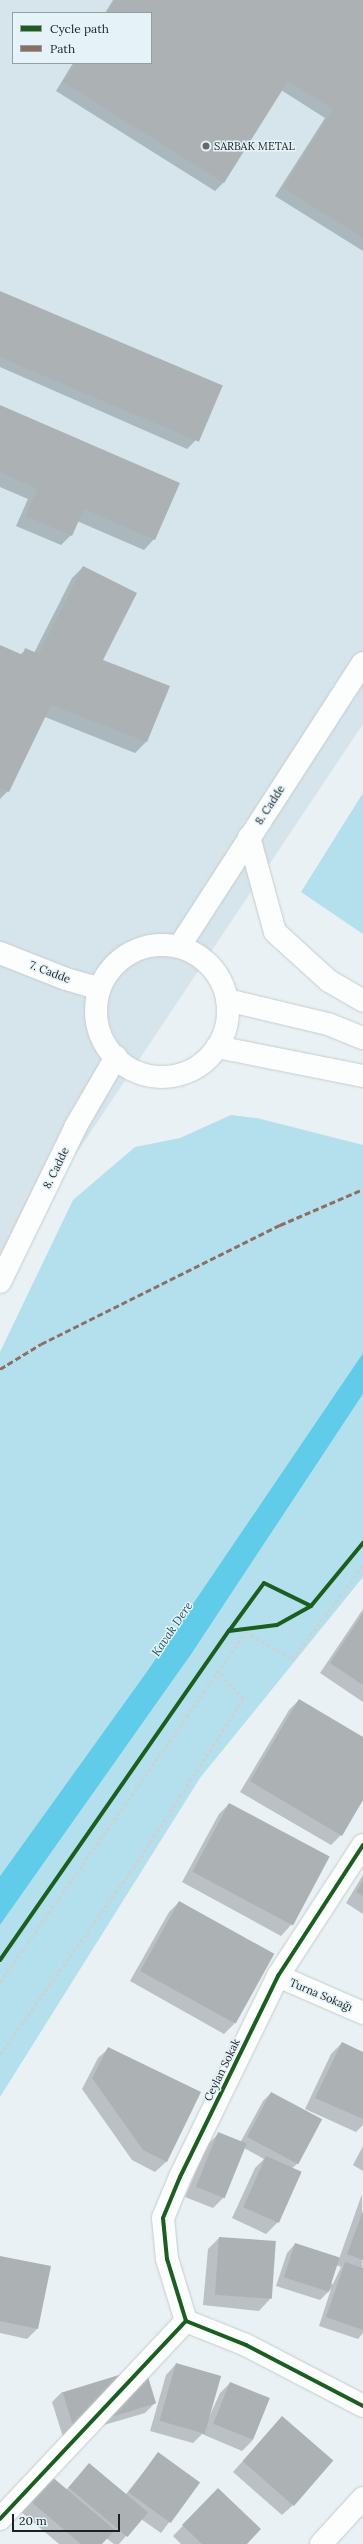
<!DOCTYPE html>
<meta charset="utf-8">
<style>
body{margin:0}
#map{position:relative;width:363px;height:2544px;overflow:hidden;background:#e9f1f4;font-family:Lora,serif}
div>[style]{position:absolute}
.built>*{inset:0;background:#d5e5eb}
.green>*{inset:0;background:#b4dfed}
.water>*{inset:0;background:#60cce9}
.shadow>*{inset:0;background:#0003}
.building>*{inset:0;background:#acb2b4;transform-origin:0 0}
.path>*{height:2.5px;margin-top:-1.25px;transform-origin:0;background:repeating-linear-gradient(90deg,#cfd1d1 0 3px,transparent 0 6px)}
.roads{filter:drop-shadow(0 0 1px #c6ccce) drop-shadow(0 0 1px #c6ccce)}
.street>*{height:22px;margin:-11px;padding:0 11px;transform-origin:11px;border-radius:11px;background:#fcfdfd}
.secondary>*{height:22px;margin:-11px;padding:0 11px;transform-origin:11px;border-radius:11px;background:#fcfdfd}
.secondary>.ring{margin:-11px;padding:0;box-sizing:content-box;background:none;border:22px solid #fcfdfd;border-radius:50%}
.quiet>*{height:3px;margin-top:-1.5px;transform-origin:0;background:repeating-linear-gradient(90deg,#8d6e63 0 6px,transparent 0 9px)}
.cycleway>*{height:4px;margin:-2px;padding:0 2px;transform-origin:2px;border-radius:2px;background:#1b5e20}
.dots>*{width:11px;height:11px;translate:-50% -50%;box-sizing:border-box;border:2px solid #e5f3f8;border-radius:50%}
span{translate:-50% -50%;white-space:nowrap;text-align:center;line-height:1.15;-webkit-text-stroke:3px #e5f3f8;paint-order:stroke}
.poi-label{font-size:11px;color:#1b2022}
.left{translate:0 -50%;text-align:left}
.street-label{font-size:11px;color:#1b2022}
.water-label{font-size:12px;color:#21596a;font-style:italic}
.legend{position:absolute;left:12px;top:12px;width:140px;height:52px;box-sizing:border-box;background:#e5f3f8;border:1px solid #949fa2;margin:0;padding:5px 7px;list-style:none;font-size:12px;color:#1b2022}
.legend li{display:flex;align-items:center;gap:8px;height:20px}
.legend b{width:20px;border:1px solid #949fa2}
.scale{position:absolute;left:12px;top:2514px;width:108px;height:18px;box-sizing:border-box;border:2px solid #1b2022;border-top:0;padding-left:5px;font-size:12px;line-height:14px;white-space:nowrap;color:#1b2022;-webkit-text-stroke:3px #e5f3f8;paint-order:stroke}
</style>
<div id="map">
<div class="built">
<div style="clip-path:polygon(evenodd,0 0,363px 0,363px 724px,0 1268px,0 0,13px 13px,151px 13px,151px 63px,13px 63px,13px 13px)"></div>
</div>
<div class="green">
<div style="clip-path:polygon(363px 793px,363px 934px,301px 892px)"></div>
<div style="clip-path:polygon(231px 1115px,257px 1118px,363px 1145px,363px 1353px,148px 1670px,0 1876px,0 1352px,73px 1200px,135px 1147px,180px 1138px)"></div>
<div style="clip-path:polygon(363px 1394px,363px 1577px,200px 1778px,0 2097px,0 1925px,192px 1653px)"></div>
</div>
<div class="water">
<div style="clip-path:polygon(363px 1353px,363px 1394px,192px 1653px,0 1925px,0 1876px,148px 1670px)"></div>
</div>
<div class="shadow">
<div style="clip-path:polygon(113px 0,363px 0,363px 251px,275px 196px,325px 118px,281px 90px,223px 183px,215px 191px,56px 91px,73px 63px,151px 63px,151px 13px,105px 13px)"></div>
<div style="clip-path:polygon(0 292px,220px 388px,198px 438px,187px 449px,0 367px)"></div>
<div style="clip-path:polygon(0 406px,154px 539px,144px 550px,77px 521px,71px 535px,61px 545px,16px 526px,28px 499px,0 487px)"></div>
<div style="clip-path:polygon(83px 567px,102px 660px,146px 742px,135px 753px,45px 717px,8px 791px,0 799px,0 646px,20px 655px,26px 649px,34px 653px,72px 578px)"></div>
<div style="clip-path:polygon(363px 1609px,363px 1702px,320px 1673px)"></div>
<div style="clip-path:polygon(299px 1700px,363px 1738px,363px 1798px,341px 1835px,331px 1845px,240px 1792px,289px 1710px)"></div>
<div style="clip-path:polygon(229px 1804px,291px 1925px,281px 1936px,182px 1882px,219px 1814px)"></div>
<div style="clip-path:polygon(363px 1875px,363px 1914px,346px 1903px)"></div>
<div style="clip-path:polygon(179px 1902px,234px 2024px,224px 2034px,130px 1981px,169px 1912px)"></div>
<div style="clip-path:polygon(342px 2043px,363px 2053px,363px 2125px,356px 2132px,305px 2109px,331px 2054px)"></div>
<div style="clip-path:polygon(109px 2048px,199px 2093px,166px 2162px,155px 2172px,132px 2160px,82px 2089px,98px 2058px)"></div>
<div style="clip-path:polygon(271px 2093px,297px 2164px,291px 2169px,301px 2173px,277px 2223px,266px 2234px,232px 2218px,255px 2168px,264px 2159px,244px 2148px,224px 2197px,213px 2208px,185px 2197px,207px 2145px,218px 2134px,240px 2143px,263px 2101px)"></div>
<div style="clip-path:polygon(363px 2146px,363px 2171px,353px 2165px)"></div>
<div style="clip-path:polygon(evenodd,362px 2194px,363px 2333px,358px 2339px,319px 2326px,331px 2289px,320px 2300px,276px 2286px,287px 2253px,295px 2244px,339px 2259px,362px 2194px,336px 2265px,341px 2267px,333px 2284px,331px 2283px,336px 2265px)"></div>
<div style="clip-path:polygon(219px 2238px,270px 2299px,259px 2311px,203px 2305px,208px 2249px)"></div>
<div style="clip-path:polygon(0 2257px,37px 2329px,27px 2339px,0 2333px)"></div>
<div style="clip-path:polygon(176px 2364px,205px 2426px,220px 2393px,230px 2383px,269px 2399px,252px 2441px,242px 2451px,202px 2434px,193px 2443px,150px 2431px,166px 2375px)"></div>
<div style="clip-path:polygon(62px 2392px,155px 2403px,145px 2413px,63px 2437px,52px 2402px)"></div>
<div style="clip-path:polygon(272px 2428px,293px 2505px,282px 2515px,233px 2472px)"></div>
<div style="clip-path:polygon(158px 2454px,199px 2483px,161px 2533px,141px 2519px,119px 2544px,114px 2544px,106px 2538px,101px 2544px,59px 2544px,20px 2511px,40px 2487px,66px 2490px,89px 2465px,126px 2494px)"></div>
<div style="clip-path:polygon(208px 2500px,246px 2544px,181px 2544px,173px 2536px)"></div>
</div>
<div class="building">
<div style="clip-path:polygon(115px 0,363px 0,363px 238px,283px 188px,333px 109px,288px 81px,224px 183px,63px 82px,76px 63px,151px 63px,151px 13px,107px 13px)"></div>
<div style="left:0;top:291px;width:242px;height:61px;rotate:23deg"></div>
<div style="clip-path:polygon(0 405px,180px 483px,155px 540px,84px 509px,72px 536px,26px 516px,37px 489px,0 472px)"></div>
<div style="clip-path:polygon(83px 566px,137px 593px,103px 660px,170px 686px,147px 742px,51px 705px,9px 792px,0 788px,0 645px,23px 655px,25px 648px,39px 654px)"></div>
<div style="clip-path:polygon(363px 1613px,363px 1685px,330px 1663px)"></div>
<div style="clip-path:polygon(299px 1699px,363px 1737px,363px 1800px,342px 1836px,250px 1781px)"></div>
<div style="left:229px;top:1803px;width:114px;height:78px;rotate:28deg"></div>
<div style="clip-path:polygon(363px 1881px,363px 1896px,356px 1892px)"></div>
<div style="left:179px;top:1901px;width:109px;height:80px;rotate:29deg"></div>
<div style="clip-path:polygon(342px 2042px,363px 2052px,363px 2119px,315px 2098px)"></div>
<div style="clip-path:polygon(108px 2047px,201px 2092px,167px 2162px,143px 2150px,92px 2078px)"></div>
<div style="left:271px;top:2092px;width:58px;height:51px;rotate:28deg"></div>
<div style="left:218px;top:2132px;width:31px;height:59px;rotate:22deg"></div>
<div style="left:266px;top:2156px;width:39px;height:56px;rotate:24deg"></div>
<div style="clip-path:polygon(363px 2211px,363px 2260px,347px 2254px)"></div>
<div style="left:219px;top:2237px;width:57px;height:58px;rotate:4deg"></div>
<div style="left:295px;top:2243px;width:47px;height:36px;rotate:18deg"></div>
<div style="clip-path:polygon(0 2256px,51px 2266px,38px 2329px,0 2321px)"></div>
<div style="clip-path:polygon(345px 2262px,363px 2268px,363px 2330px,326px 2317px)"></div>
<div style="left:176px;top:2363px;width:47px;height:60px;rotate:16deg"></div>
<div style="left:145px;top:2367px;width:38px;height:86px;rotate:73deg"></div>
<div style="left:230px;top:2382px;width:43px;height:45px;rotate:22deg"></div>
<div style="left:282px;top:2416px;width:68px;height:60px;rotate:41deg"></div>
<div style="left:158px;top:2452px;width:52px;height:50px;rotate:36deg"></div>
<div style="left:89px;top:2463px;width:77px;height:32px;rotate:40deg"></div>
<div style="clip-path:polygon(51px 2476px,115px 2530px,102px 2544px,81px 2544px,29px 2500px)"></div>
<div style="clip-path:polygon(218px 2488px,261px 2529px,247px 2544px,202px 2544px,182px 2525px)"></div>
</div>
<div class="path">
<div style="left:0;top:1982px;width:428px;rotate:-54.9deg"></div>
<div style="left:246px;top:1632px;width:53px;rotate:30.4deg"></div>
<div style="left:292px;top:1659px;width:117px;rotate:-52.6deg"></div>
<div style="left:0;top:2054px;width:230px;rotate:-54.4deg"></div>
<div style="left:134px;top:1867px;width:200px;rotate:-57deg"></div>
<div style="left:243px;top:1699px;width:38px;rotate:-132deg"></div>
</div>
<div class="roads">
<div class="street">
<div style="left:278px;top:1976px;width:93px;rotate:23.5deg"></div>
<div style="left:186px;top:2321px;width:65px;rotate:-107deg"></div>
<div style="left:167px;top:2259px;width:41px;rotate:-95.6deg"></div>
<div style="left:163px;top:2218px;width:44px;rotate:-67.5deg"></div>
<div style="left:180px;top:2177px;width:224px;rotate:-64deg"></div>
<div style="left:278px;top:1976px;width:156px;rotate:-57deg"></div>
<div style="left:0;top:2519px;width:272px;rotate:-46.8deg"></div>
<div style="left:186px;top:2321px;width:65px;rotate:21.8deg"></div>
<div style="left:246px;top:2345px;width:132px;rotate:27.5deg"></div>
<div style="left:321px;top:2544px;width:62px;rotate:-47.6deg"></div>
</div>
<div class="secondary">
<div style="left:249px;top:837px;width:98px;rotate:74.7deg"></div>
<div style="left:275px;top:932px;width:73px;rotate:42.2deg"></div>
<div style="left:329px;top:981px;width:39px;rotate:30deg"></div>
<div class="ring" style="left:96px;top:945px;width:110px;height:110px"></div>
<div style="left:179px;top:947px;width:338px;rotate:-57.1deg"></div>
<div style="left:0;top:953px;width:71px;rotate:21.5deg"></div>
<div style="left:66px;top:979px;width:35px;rotate:16deg"></div>
<div style="left:227px;top:1000px;width:104px;rotate:13.4deg"></div>
<div style="left:328px;top:1024px;width:38px;rotate:22deg"></div>
<div style="left:217px;top:1047px;width:149px;rotate:11.2deg"></div>
<div style="left:0;top:1282px;width:174px;rotate:-64deg"></div>
<div style="left:76px;top:1126px;width:80px;rotate:-59.9deg"></div>
</div>
</div>
<div class="quiet">
<div style="left:0;top:1369px;width:48px;rotate:-31.4deg"></div>
<div style="left:41px;top:1344px;width:267px;rotate:-26.5deg"></div>
<div style="left:280px;top:1225px;width:90px;rotate:-23.4deg"></div>
</div>
<div class="cycleway">
<div style="left:229px;top:1631px;width:59px;rotate:-53.9deg"></div>
<div style="left:264px;top:1583px;width:52px;rotate:26.1deg"></div>
<div style="left:0;top:1960px;width:401px;rotate:-55.2deg"></div>
<div style="left:229px;top:1631px;width:48px;rotate:-7.1deg"></div>
<div style="left:277px;top:1625px;width:39px;rotate:-29deg"></div>
<div style="left:311px;top:1606px;width:82px;rotate:-50.5deg"></div>
<div style="left:186px;top:2321px;width:65px;rotate:-107deg"></div>
<div style="left:167px;top:2259px;width:41px;rotate:-95.6deg"></div>
<div style="left:163px;top:2218px;width:44px;rotate:-67.5deg"></div>
<div style="left:180px;top:2177px;width:224px;rotate:-64deg"></div>
<div style="left:278px;top:1976px;width:156px;rotate:-57deg"></div>
<div style="left:0;top:2519px;width:272px;rotate:-46.8deg"></div>
<div style="left:186px;top:2321px;width:65px;rotate:21.8deg"></div>
<div style="left:246px;top:2345px;width:132px;rotate:27.5deg"></div>
</div>
<div class="dots">
<div style="left:206px;top:146px;background:#63696c"></div>
</div>
<div class="poi-label">
<span class="left" style="left:214px;top:146px">SARBAK METAL</span>
</div>
<div class="street-label">
<span style="left:270px;top:805px;rotate:-57deg">8. Cadde</span>
<span style="left:50px;top:972px;rotate:21deg">7. Cadde</span>
<span style="left:56px;top:1168px;rotate:-64deg">8. Cadde</span>
<span style="left:321px;top:1995px;rotate:23deg">Turna Sokağı</span>
<span style="left:222px;top:2070px;rotate:-64deg">Ceylan Sokak</span>
</div>
<div class="water-label">
<span style="left:172px;top:1629px;rotate:-56deg">Kavak Dere</span>
</div>
<ul class="legend">
<li><b style="height:5px;background:#1b5e20"></b>Cycle path</li>
<li><b style="height:5px;background:#8d6e63"></b>Path</li>
</ul>
<div class="scale">20 m</div>
</div>
